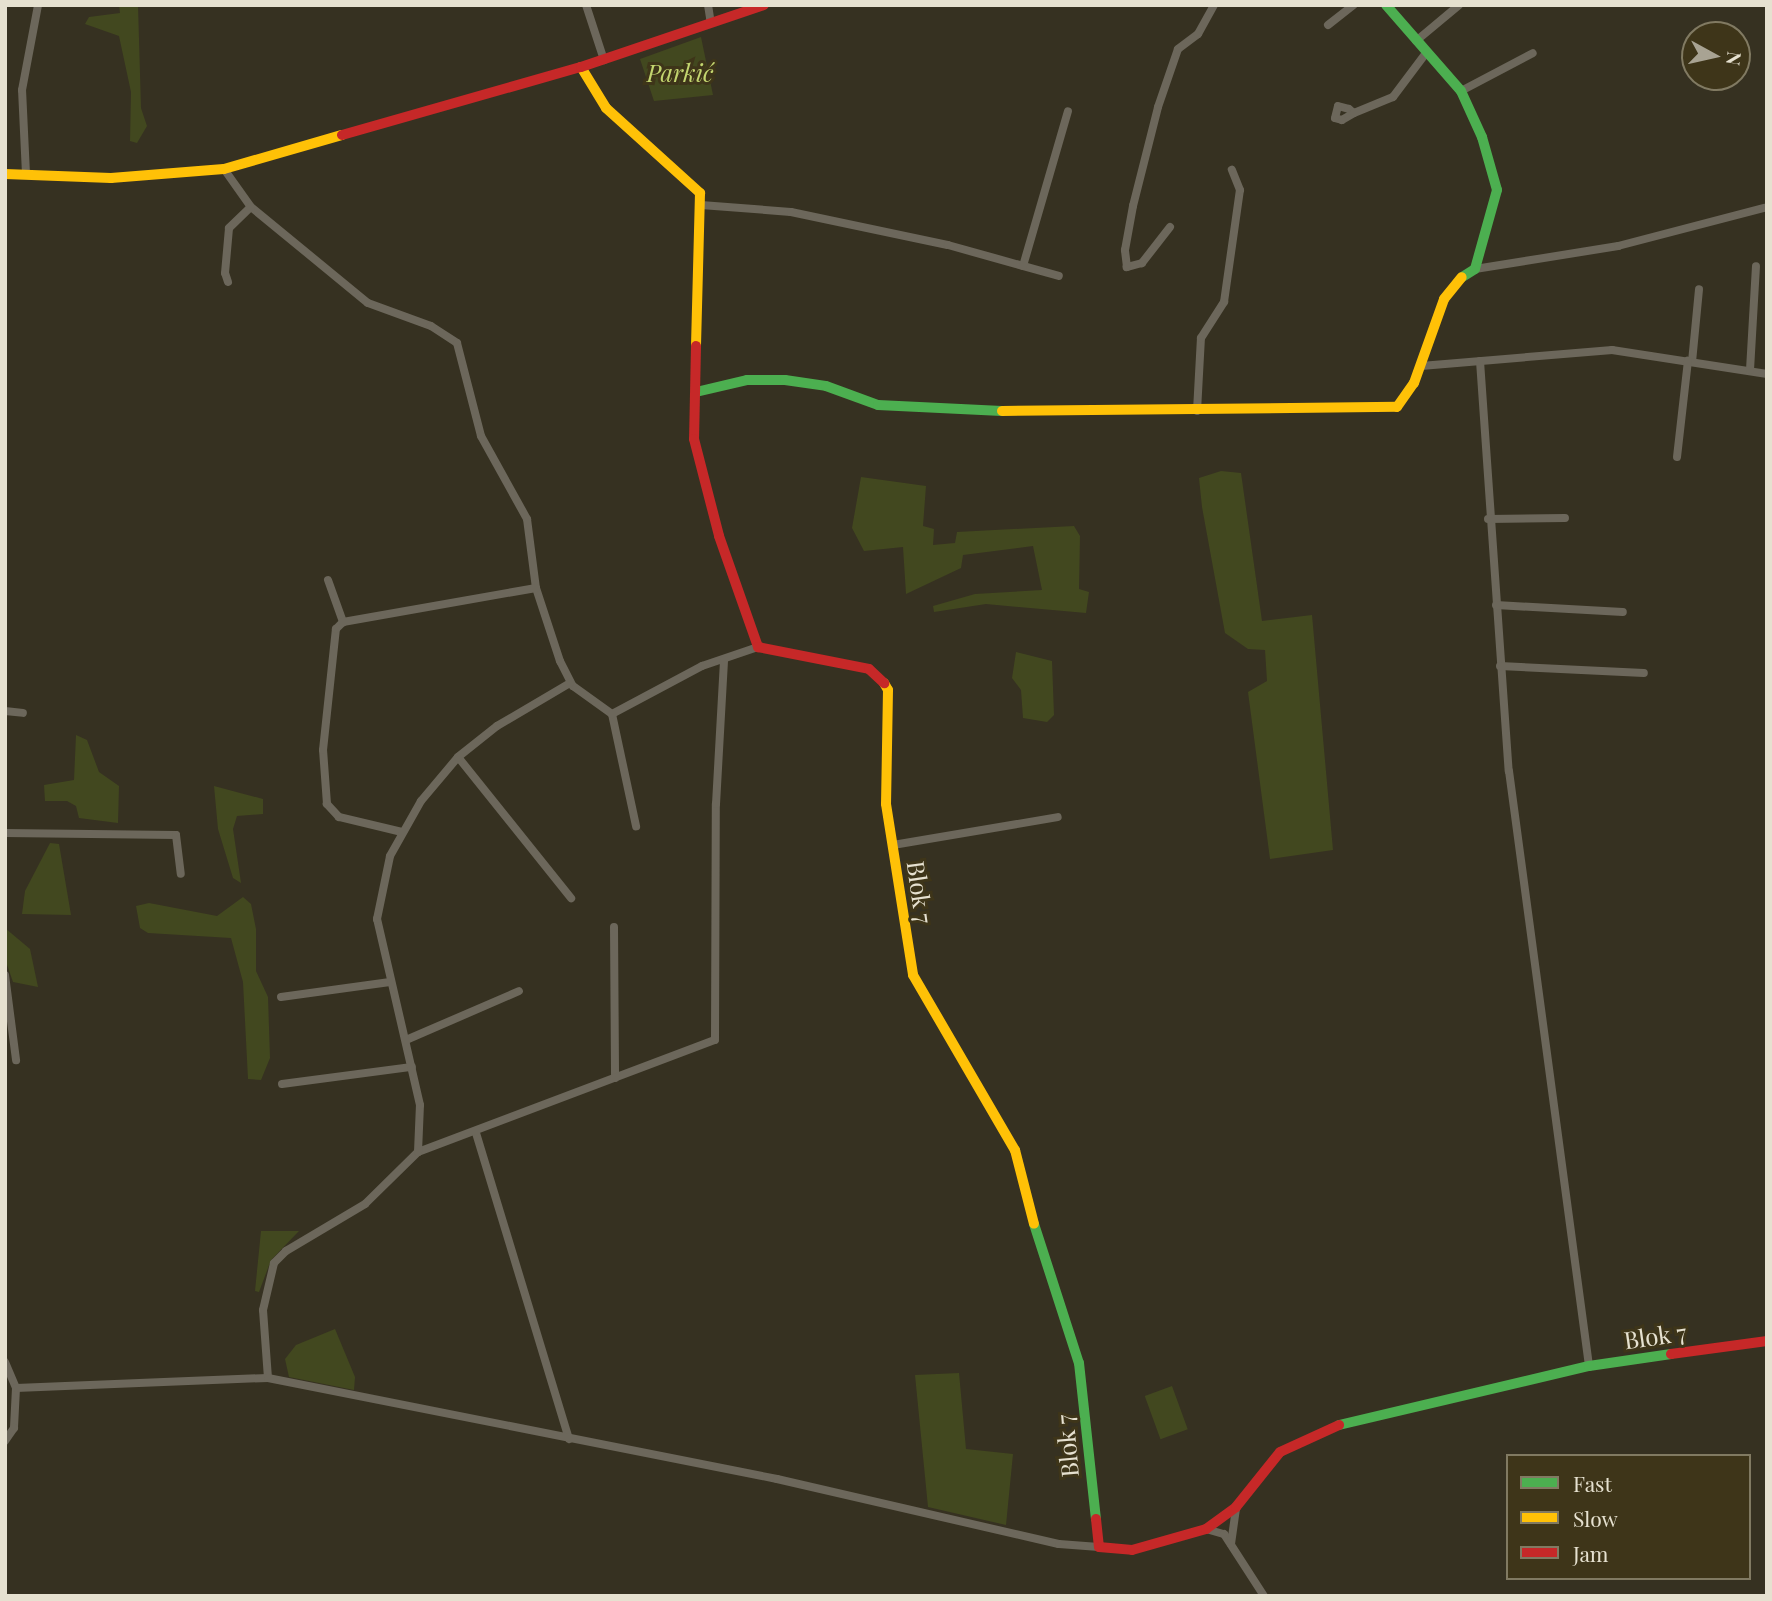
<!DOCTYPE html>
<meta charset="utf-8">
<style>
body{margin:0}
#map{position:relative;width:1772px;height:1601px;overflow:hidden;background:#363121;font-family:"Playfair Display",serif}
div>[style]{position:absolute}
.green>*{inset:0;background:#42481f;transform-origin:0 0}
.street>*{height:8px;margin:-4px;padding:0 4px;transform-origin:4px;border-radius:4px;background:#6c675b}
.fast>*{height:10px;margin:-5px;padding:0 5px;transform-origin:5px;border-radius:5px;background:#4caf50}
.slow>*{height:10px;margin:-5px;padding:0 5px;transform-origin:5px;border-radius:5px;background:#ffc107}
.jam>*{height:10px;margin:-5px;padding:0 5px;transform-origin:5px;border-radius:5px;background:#c62828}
span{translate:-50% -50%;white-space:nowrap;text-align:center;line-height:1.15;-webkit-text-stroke:6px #3e3519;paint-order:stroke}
.park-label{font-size:24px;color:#c3d56f;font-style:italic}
.street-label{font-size:24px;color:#e6e1d0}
.frame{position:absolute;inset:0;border:7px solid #e6e1d0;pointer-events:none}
.legend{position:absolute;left:1506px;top:1454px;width:245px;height:126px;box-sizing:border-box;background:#3e3519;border:2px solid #817a62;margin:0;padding:9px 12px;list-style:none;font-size:21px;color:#e6e1d0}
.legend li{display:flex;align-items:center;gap:14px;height:35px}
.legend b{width:35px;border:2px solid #817a62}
.north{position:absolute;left:1681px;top:21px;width:70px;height:70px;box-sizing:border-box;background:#3e3519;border:2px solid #817a62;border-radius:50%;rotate:98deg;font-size:19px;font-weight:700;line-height:28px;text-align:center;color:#e6e1d0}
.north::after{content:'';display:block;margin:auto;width:24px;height:32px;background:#a8a393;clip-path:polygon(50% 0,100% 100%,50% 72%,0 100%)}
</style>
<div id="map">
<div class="green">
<div style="clip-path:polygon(119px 5px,138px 5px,141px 108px,147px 126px,137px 143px,130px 141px,131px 92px,119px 36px,85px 24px,89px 17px,120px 13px)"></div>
<div style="clip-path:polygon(701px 37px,713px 95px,654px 101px,640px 59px)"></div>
<div style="clip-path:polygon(1221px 471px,1241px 473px,1262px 621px,1312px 615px,1333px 850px,1270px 859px,1248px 692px,1267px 681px,1265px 650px,1248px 649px,1225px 633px,1202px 507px,1199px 478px)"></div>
<div style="clip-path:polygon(861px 477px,926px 486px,923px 526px,934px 529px,933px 545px,955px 543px,957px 532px,1074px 526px,1080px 536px,1079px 589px,1089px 592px,1086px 613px,986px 604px,934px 612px,933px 606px,975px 594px,1042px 590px,1033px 546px,963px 555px,961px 568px,906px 594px,903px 547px,864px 551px,852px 528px)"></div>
<div style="clip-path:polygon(1016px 652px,1052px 661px,1054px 715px,1047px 722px,1023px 718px,1021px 690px,1012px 678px)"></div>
<div style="clip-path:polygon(76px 735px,87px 740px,99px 772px,119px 786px,118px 823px,79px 818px,76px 806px,67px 801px,45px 801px,44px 785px,74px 780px)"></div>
<div style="clip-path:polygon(214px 786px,263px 799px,263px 814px,237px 816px,233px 829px,241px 883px,233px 878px,218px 829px)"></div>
<div style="clip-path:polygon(50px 843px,59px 844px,71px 915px,22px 914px,25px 891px)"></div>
<div style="clip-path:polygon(243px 897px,251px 904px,256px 929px,256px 971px,268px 997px,270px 1058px,261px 1080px,248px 1079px,243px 982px,231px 938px,148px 933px,140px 928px,136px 906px,149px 903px,217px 916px)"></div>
<div style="clip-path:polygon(5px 928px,30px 949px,38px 987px,13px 982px,5px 959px)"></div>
<div style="clip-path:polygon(261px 1231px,299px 1231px,271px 1260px,259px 1292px,255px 1291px)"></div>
<div style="clip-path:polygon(335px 1329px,355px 1377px,354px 1390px,289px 1377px,285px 1359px,296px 1345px)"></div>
<div style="clip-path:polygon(959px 1373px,966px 1449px,1013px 1454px,1006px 1525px,928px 1507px,915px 1375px)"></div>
<div style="left:1172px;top:1386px;width:46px;height:29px;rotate:70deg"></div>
</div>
<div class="street">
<div style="left:586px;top:5px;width:58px;rotate:71.9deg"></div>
<div style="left:708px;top:5px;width:18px;rotate:81deg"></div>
<div style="left:1328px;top:25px;width:33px;rotate:-38deg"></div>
<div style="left:1416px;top:41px;width:56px;rotate:-39.9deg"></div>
<div style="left:1461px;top:91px;width:81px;rotate:-27.8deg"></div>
<div style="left:1338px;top:106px;width:11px;rotate:15deg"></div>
<div style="left:1349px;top:109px;width:6px;rotate:39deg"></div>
<div style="left:1354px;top:113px;width:14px;rotate:150deg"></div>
<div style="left:1342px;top:120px;width:7px;rotate:-164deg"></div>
<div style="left:1335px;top:118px;width:12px;rotate:-76deg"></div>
<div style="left:1354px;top:113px;width:42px;rotate:-22.3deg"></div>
<div style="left:1393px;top:97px;width:55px;rotate:-53.1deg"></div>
<div style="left:224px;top:169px;width:47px;rotate:54.6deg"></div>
<div style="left:251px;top:207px;width:151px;rotate:39.4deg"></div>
<div style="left:368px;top:303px;width:67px;rotate:20.1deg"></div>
<div style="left:431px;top:326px;width:31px;rotate:33deg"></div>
<div style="left:457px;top:343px;width:96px;rotate:75.5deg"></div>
<div style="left:481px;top:436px;width:95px;rotate:61deg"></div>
<div style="left:527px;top:519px;width:70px;rotate:82.6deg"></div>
<div style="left:536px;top:588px;width:77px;rotate:71.8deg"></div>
<div style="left:560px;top:661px;width:28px;rotate:63deg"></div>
<div style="left:573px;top:686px;width:48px;rotate:35.7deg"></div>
<div style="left:612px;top:714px;width:115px;rotate:77.9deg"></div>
<div style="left:26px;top:174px;width:84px;rotate:-92.7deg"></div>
<div style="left:22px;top:90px;width:86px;rotate:-79.3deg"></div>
<div style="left:701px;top:205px;width:90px;rotate:4.4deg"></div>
<div style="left:791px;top:212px;width:160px;rotate:11.9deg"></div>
<div style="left:948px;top:245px;width:115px;rotate:15.6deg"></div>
<div style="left:1170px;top:227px;width:46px;rotate:127.9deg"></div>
<div style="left:1142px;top:263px;width:16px;rotate:165deg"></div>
<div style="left:1127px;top:267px;width:17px;rotate:-97deg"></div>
<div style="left:1125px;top:250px;width:45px;rotate:-79.7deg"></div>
<div style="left:1133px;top:206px;width:102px;rotate:-75.8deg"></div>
<div style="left:1158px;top:107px;width:61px;rotate:-71deg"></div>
<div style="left:1178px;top:49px;width:25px;rotate:-37deg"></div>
<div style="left:1198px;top:34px;width:33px;rotate:-61deg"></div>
<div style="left:1023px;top:266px;width:161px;rotate:-73.8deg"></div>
<div style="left:1475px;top:269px;width:145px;rotate:-9.1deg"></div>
<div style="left:1618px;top:246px;width:151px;rotate:-14.6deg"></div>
<div style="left:228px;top:282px;width:9px;rotate:-108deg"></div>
<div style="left:225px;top:273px;width:45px;rotate:-84.9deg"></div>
<div style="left:229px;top:228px;width:30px;rotate:-44deg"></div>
<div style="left:1480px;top:361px;width:411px;rotate:86deg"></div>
<div style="left:1509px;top:771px;width:600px;rotate:82.34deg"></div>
<div style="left:1692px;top:362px;width:73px;rotate:-84.5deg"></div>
<div style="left:1421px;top:366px;width:192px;rotate:-4.8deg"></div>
<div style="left:1612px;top:350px;width:157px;rotate:8.8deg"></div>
<div style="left:1750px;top:370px;width:104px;rotate:-86.7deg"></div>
<div style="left:1197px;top:411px;width:73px;rotate:-86.9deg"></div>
<div style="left:1201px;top:338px;width:43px;rotate:-57.4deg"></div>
<div style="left:1224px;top:302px;width:113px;rotate:-81.9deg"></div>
<div style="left:1240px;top:190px;width:22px;rotate:-112deg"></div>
<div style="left:1677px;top:457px;width:97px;rotate:-83.5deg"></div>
<div style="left:1488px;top:519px;width:77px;rotate:-0.7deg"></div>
<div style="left:328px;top:580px;width:45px;rotate:70.3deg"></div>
<div style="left:1496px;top:605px;width:127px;rotate:3.2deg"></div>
<div style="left:1500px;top:666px;width:144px;rotate:2.8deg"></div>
<div style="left:5px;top:711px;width:18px;rotate:6deg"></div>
<div style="left:612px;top:714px;width:102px;rotate:-28.1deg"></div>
<div style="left:702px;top:666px;width:59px;rotate:-18.7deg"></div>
<div style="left:458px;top:757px;width:181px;rotate:51.3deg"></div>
<div style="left:402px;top:832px;width:65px;rotate:-166.6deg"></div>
<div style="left:339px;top:817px;width:18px;rotate:-133deg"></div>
<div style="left:327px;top:804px;width:54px;rotate:-94.2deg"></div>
<div style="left:323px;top:750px;width:122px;rotate:-83.9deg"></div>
<div style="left:336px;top:629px;width:10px;rotate:-45deg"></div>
<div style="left:343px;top:622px;width:196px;rotate:-10deg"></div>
<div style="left:5px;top:833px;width:171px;rotate:0.7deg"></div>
<div style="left:176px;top:835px;width:39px;rotate:83deg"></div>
<div style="left:893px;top:845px;width:167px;rotate:-9.6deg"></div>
<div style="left:614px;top:927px;width:151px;rotate:89.6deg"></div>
<div style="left:5px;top:975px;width:86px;rotate:82.6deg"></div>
<div style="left:281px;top:997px;width:110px;rotate:-7.8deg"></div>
<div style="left:406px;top:1040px;width:123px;rotate:-23.4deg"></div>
<div style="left:282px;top:1084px;width:131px;rotate:-7.5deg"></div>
<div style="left:476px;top:1133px;width:320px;rotate:73.1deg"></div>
<div style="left:418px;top:1152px;width:317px;rotate:-20.7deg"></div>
<div style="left:715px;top:1040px;width:236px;rotate:-89.8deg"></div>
<div style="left:716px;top:804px;width:144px;rotate:-86.8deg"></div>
<div style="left:5px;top:1362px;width:28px;rotate:67deg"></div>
<div style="left:16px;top:1388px;width:40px;rotate:92.9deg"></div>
<div style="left:14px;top:1428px;width:16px;rotate:125deg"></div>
<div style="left:268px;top:1378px;width:68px;rotate:-94.2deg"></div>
<div style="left:263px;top:1310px;width:48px;rotate:-76.8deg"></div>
<div style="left:274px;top:1263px;width:17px;rotate:-45deg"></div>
<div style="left:286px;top:1251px;width:92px;rotate:-30.7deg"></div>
<div style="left:365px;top:1204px;width:74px;rotate:-44.5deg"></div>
<div style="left:418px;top:1152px;width:47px;rotate:-87.6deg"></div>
<div style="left:420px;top:1105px;width:191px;rotate:-103deg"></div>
<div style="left:377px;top:919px;width:64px;rotate:-78.3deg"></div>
<div style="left:390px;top:856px;width:63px;rotate:-60.6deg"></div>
<div style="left:421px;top:801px;width:57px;rotate:-49.9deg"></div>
<div style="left:458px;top:757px;width:50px;rotate:-38.5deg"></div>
<div style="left:497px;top:726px;width:85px;rotate:-30.5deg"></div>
<div style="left:16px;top:1388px;width:252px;rotate:-2.3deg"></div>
<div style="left:268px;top:1378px;width:519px;rotate:11.22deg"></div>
<div style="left:777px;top:1479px;width:289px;rotate:13deg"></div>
<div style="left:1059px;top:1544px;width:40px;rotate:4.3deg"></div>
<div style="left:1206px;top:1529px;width:19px;rotate:16deg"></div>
<div style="left:1224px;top:1534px;width:74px;rotate:57.2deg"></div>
<div style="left:1231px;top:1544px;width:37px;rotate:-82deg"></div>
</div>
<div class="fast">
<div style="left:1386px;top:5px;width:114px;rotate:48.9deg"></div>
<div style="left:1461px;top:91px;width:51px;rotate:65.5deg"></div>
<div style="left:1482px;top:137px;width:55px;rotate:74.2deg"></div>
<div style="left:1497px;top:190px;width:82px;rotate:105.6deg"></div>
<div style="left:1475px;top:269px;width:15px;rotate:148deg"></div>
<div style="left:696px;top:392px;width:52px;rotate:-13.2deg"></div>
<div style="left:747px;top:380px;width:38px"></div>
<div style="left:785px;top:380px;width:41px;rotate:8.3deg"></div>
<div style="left:826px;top:386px;width:55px;rotate:20.1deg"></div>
<div style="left:878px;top:405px;width:124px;rotate:2.8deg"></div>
<div style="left:1034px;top:1224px;width:146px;rotate:72.1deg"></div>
<div style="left:1079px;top:1363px;width:157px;rotate:83.8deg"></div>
<div style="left:1339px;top:1425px;width:257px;rotate:-13.3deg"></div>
<div style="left:1589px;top:1366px;width:83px;rotate:-8.3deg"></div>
</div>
<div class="slow">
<div style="left:581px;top:67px;width:48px;rotate:58.6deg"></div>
<div style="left:606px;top:108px;width:127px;rotate:42.1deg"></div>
<div style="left:700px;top:193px;width:153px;rotate:91.5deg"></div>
<div style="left:5px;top:174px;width:106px;rotate:2.2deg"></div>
<div style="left:111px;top:178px;width:113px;rotate:-4.6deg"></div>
<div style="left:224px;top:169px;width:123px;rotate:-16.1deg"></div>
<div style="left:1002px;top:411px;width:395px;rotate:-0.6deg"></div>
<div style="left:1397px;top:407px;width:29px;rotate:-55deg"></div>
<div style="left:1414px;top:383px;width:89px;rotate:-70.3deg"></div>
<div style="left:1444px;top:299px;width:28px;rotate:-51deg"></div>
<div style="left:884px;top:683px;width:8px;rotate:60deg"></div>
<div style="left:888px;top:690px;width:114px;rotate:91deg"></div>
<div style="left:886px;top:804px;width:173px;rotate:81deg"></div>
<div style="left:913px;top:975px;width:203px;rotate:59.8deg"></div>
<div style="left:1015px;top:1150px;width:76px;rotate:75.6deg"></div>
</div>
<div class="jam">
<div style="left:342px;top:135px;width:248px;rotate:-15.9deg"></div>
<div style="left:581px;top:67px;width:193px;rotate:-18.7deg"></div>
<div style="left:696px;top:346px;width:93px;rotate:91.2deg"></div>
<div style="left:694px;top:439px;width:100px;rotate:75.5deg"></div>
<div style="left:719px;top:536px;width:118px;rotate:70.6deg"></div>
<div style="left:758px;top:647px;width:113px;rotate:11.2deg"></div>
<div style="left:869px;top:669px;width:21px;rotate:43deg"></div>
<div style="left:1671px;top:1354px;width:97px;rotate:-7.7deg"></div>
<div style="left:1096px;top:1519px;width:28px;rotate:84deg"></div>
<div style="left:1099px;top:1547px;width:33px;rotate:5deg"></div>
<div style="left:1132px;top:1550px;width:77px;rotate:-15.8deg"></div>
<div style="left:1206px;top:1529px;width:37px;rotate:-36deg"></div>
<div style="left:1236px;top:1507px;width:70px;rotate:-51.3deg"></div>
<div style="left:1280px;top:1452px;width:65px;rotate:-24.6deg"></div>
</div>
<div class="park-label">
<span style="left:680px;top:73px">Parkić</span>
</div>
<div class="street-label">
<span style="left:920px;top:892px;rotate:82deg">Blok 7</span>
<span style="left:1655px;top:1336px;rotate:-8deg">Blok 7</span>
<span style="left:1067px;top:1446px;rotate:-95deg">Blok 7</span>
</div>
<div class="frame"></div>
<ul class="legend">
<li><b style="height:9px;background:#4caf50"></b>Fast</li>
<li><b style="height:9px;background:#ffc107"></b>Slow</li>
<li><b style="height:9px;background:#c62828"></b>Jam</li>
</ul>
<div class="north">N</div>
</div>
